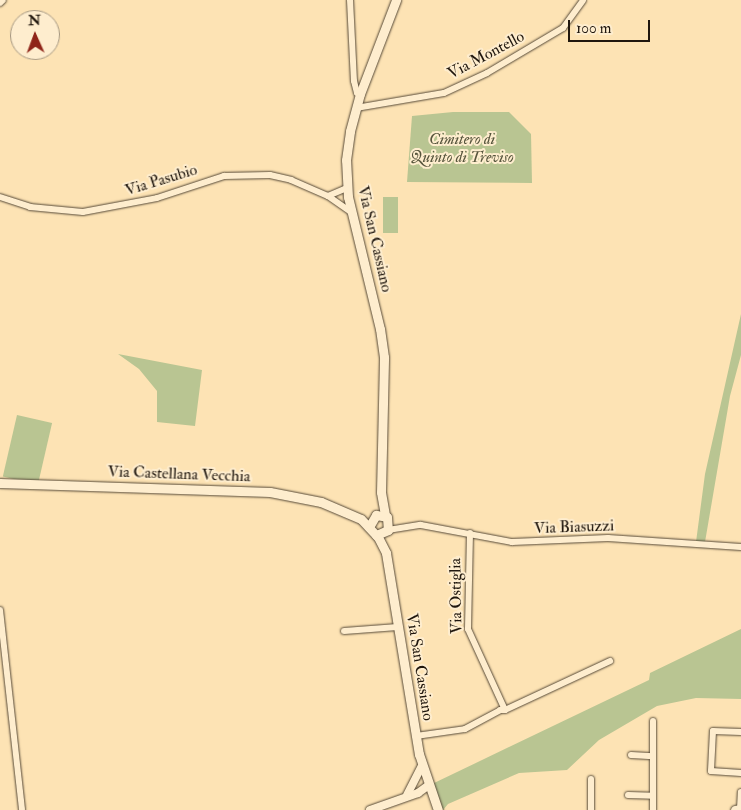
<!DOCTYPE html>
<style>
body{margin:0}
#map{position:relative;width:741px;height:810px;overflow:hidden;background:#fde3b4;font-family:"IM FELL Double Pica",serif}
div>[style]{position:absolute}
.green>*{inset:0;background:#b9c592;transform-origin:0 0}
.roads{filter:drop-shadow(0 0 1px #574a38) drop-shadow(0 0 1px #574a38)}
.minor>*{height:6px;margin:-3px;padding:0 3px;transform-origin:3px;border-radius:3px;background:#feedce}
.tertiary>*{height:8px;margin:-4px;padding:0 4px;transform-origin:4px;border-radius:4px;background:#feedce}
.secondary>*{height:9px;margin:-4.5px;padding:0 4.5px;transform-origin:4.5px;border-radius:4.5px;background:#feedce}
span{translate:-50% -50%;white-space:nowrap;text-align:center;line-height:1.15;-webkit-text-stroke:4px #feedce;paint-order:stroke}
.street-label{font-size:16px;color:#20170e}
.park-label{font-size:16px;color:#56543c;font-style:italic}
.north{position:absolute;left:10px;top:10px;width:50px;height:50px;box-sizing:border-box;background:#feedce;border:1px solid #a59781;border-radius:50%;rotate:358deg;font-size:14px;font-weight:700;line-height:20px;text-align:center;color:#20170e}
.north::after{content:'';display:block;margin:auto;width:18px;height:22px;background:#8f2418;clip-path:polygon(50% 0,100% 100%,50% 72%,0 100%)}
.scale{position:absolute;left:568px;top:20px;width:82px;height:22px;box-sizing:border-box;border:2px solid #20170e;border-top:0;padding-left:6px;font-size:15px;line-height:18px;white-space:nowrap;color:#20170e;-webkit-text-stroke:4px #feedce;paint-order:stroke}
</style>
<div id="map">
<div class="green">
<div style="clip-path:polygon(453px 112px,509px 112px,531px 134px,532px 183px,407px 182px,412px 116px)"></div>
<div style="left:383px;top:197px;width:15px;height:36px"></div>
<div style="clip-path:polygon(741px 314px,741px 355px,730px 396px,705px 542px,696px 542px,705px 474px)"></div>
<div style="clip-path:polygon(118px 354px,202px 370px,195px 426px,157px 422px,157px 391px,139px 369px)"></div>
<div style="left:17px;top:415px;width:36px;height:63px;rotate:13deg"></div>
<div style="clip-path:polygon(741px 629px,741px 699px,696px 698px,657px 706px,599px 740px,567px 770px,519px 773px,448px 804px,443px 810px,432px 784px,649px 680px,650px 673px)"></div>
</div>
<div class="roads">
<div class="minor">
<div style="left:350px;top:0;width:81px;rotate:87.2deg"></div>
<div style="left:354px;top:81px;width:12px;rotate:76deg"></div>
<div style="left:357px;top:93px;width:3px;rotate:18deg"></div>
<div style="left:0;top:3px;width:4px;rotate:-45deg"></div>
<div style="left:356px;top:108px;width:89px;rotate:-9.7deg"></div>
<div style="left:444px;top:93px;width:47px;rotate:-24.9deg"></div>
<div style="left:487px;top:73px;width:88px;rotate:-30.6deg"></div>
<div style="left:563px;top:28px;width:34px;rotate:-54deg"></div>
<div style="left:328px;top:196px;width:21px;rotate:-23deg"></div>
<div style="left:0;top:197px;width:32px;rotate:18deg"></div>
<div style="left:30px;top:207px;width:53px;rotate:5.4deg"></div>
<div style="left:83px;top:212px;width:75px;rotate:-10.7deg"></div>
<div style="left:157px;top:198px;width:71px;rotate:-18.2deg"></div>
<div style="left:224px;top:176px;width:46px;rotate:-1.2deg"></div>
<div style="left:270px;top:175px;width:22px;rotate:13deg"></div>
<div style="left:291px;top:180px;width:40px;rotate:23.4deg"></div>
<div style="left:328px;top:196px;width:28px;rotate:35deg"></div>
<div style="left:388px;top:530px;width:33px;rotate:-9deg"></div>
<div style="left:421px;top:525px;width:93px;rotate:10.6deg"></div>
<div style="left:512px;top:542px;width:96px;rotate:-2.4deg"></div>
<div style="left:608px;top:538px;width:133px;rotate:3.9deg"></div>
<div style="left:470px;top:533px;width:96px;rotate:91.2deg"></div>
<div style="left:468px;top:629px;width:89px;rotate:65.4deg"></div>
<div style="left:0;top:610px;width:201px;rotate:83.7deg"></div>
<div style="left:344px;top:631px;width:54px;rotate:-4.2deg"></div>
<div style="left:741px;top:732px;width:28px;rotate:-178deg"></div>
<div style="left:713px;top:731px;width:40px;rotate:92.9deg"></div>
<div style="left:711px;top:771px;width:30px;rotate:4deg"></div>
<div style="left:416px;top:736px;width:49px;rotate:-8.1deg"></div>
<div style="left:465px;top:729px;width:40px;rotate:-28deg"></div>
<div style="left:500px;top:710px;width:5px"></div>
<div style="left:505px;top:710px;width:116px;rotate:-25deg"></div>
<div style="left:631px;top:755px;width:22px;rotate:3deg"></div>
<div style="left:591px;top:779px;width:31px;rotate:90deg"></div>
<div style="left:628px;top:795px;width:25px;rotate:2deg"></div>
<div style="left:740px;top:809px;width:17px;rotate:-87deg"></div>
<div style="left:653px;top:810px;width:89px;rotate:-90deg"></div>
</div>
<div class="tertiary">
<div style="left:407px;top:795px;width:34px;rotate:-63deg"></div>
<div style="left:370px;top:810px;width:51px;rotate:-19.5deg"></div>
<div style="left:418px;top:793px;width:14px;rotate:-36deg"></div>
</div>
<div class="secondary">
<div style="left:0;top:483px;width:270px;rotate:1.9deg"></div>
<div style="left:270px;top:492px;width:52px;rotate:11.1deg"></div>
<div style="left:321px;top:502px;width:43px;rotate:23deg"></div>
<div style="left:361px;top:519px;width:25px;rotate:47deg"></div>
<div style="left:378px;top:537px;width:18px;rotate:63deg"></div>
<div style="left:386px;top:553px;width:204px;rotate:80.7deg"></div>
<div style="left:419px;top:754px;width:59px;rotate:71.3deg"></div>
<div style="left:385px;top:515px;width:23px;rotate:-100deg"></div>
<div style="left:381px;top:492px;width:135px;rotate:-88.7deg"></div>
<div style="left:384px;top:357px;width:28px;rotate:-98deg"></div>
<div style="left:380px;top:329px;width:136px;rotate:-103.6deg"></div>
<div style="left:348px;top:197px;width:37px;rotate:-93deg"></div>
<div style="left:346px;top:160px;width:29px;rotate:-82deg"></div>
<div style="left:350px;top:131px;width:38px;rotate:-75deg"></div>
<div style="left:360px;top:94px;width:101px;rotate:-69deg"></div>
<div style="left:369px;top:527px;width:14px;rotate:-60deg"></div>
<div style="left:376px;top:515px;width:11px;rotate:10deg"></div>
<div style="left:387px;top:517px;width:13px;rotate:86deg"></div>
<div style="left:388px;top:530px;width:13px;rotate:157deg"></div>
<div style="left:735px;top:810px;width:6px;rotate:-9deg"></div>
</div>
</div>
<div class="street-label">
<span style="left:486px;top:55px;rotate:-28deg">Via Montello</span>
<span style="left:161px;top:180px;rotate:-17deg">Via Pasubio</span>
<span style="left:375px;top:239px;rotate:77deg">Via San Cassiano</span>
<span style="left:179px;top:474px;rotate:2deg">Via Castellana Vecchia</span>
<span style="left:574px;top:527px;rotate:-2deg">Via Biasuzzi</span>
<span style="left:456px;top:596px;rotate:-91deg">Via Ostiglia</span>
<span style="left:420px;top:667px;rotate:81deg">Via San Cassiano</span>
</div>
<div class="park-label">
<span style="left:462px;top:148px">Cimitero di<br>Quinto di Treviso</span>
</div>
<div class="north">N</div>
<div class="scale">100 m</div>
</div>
